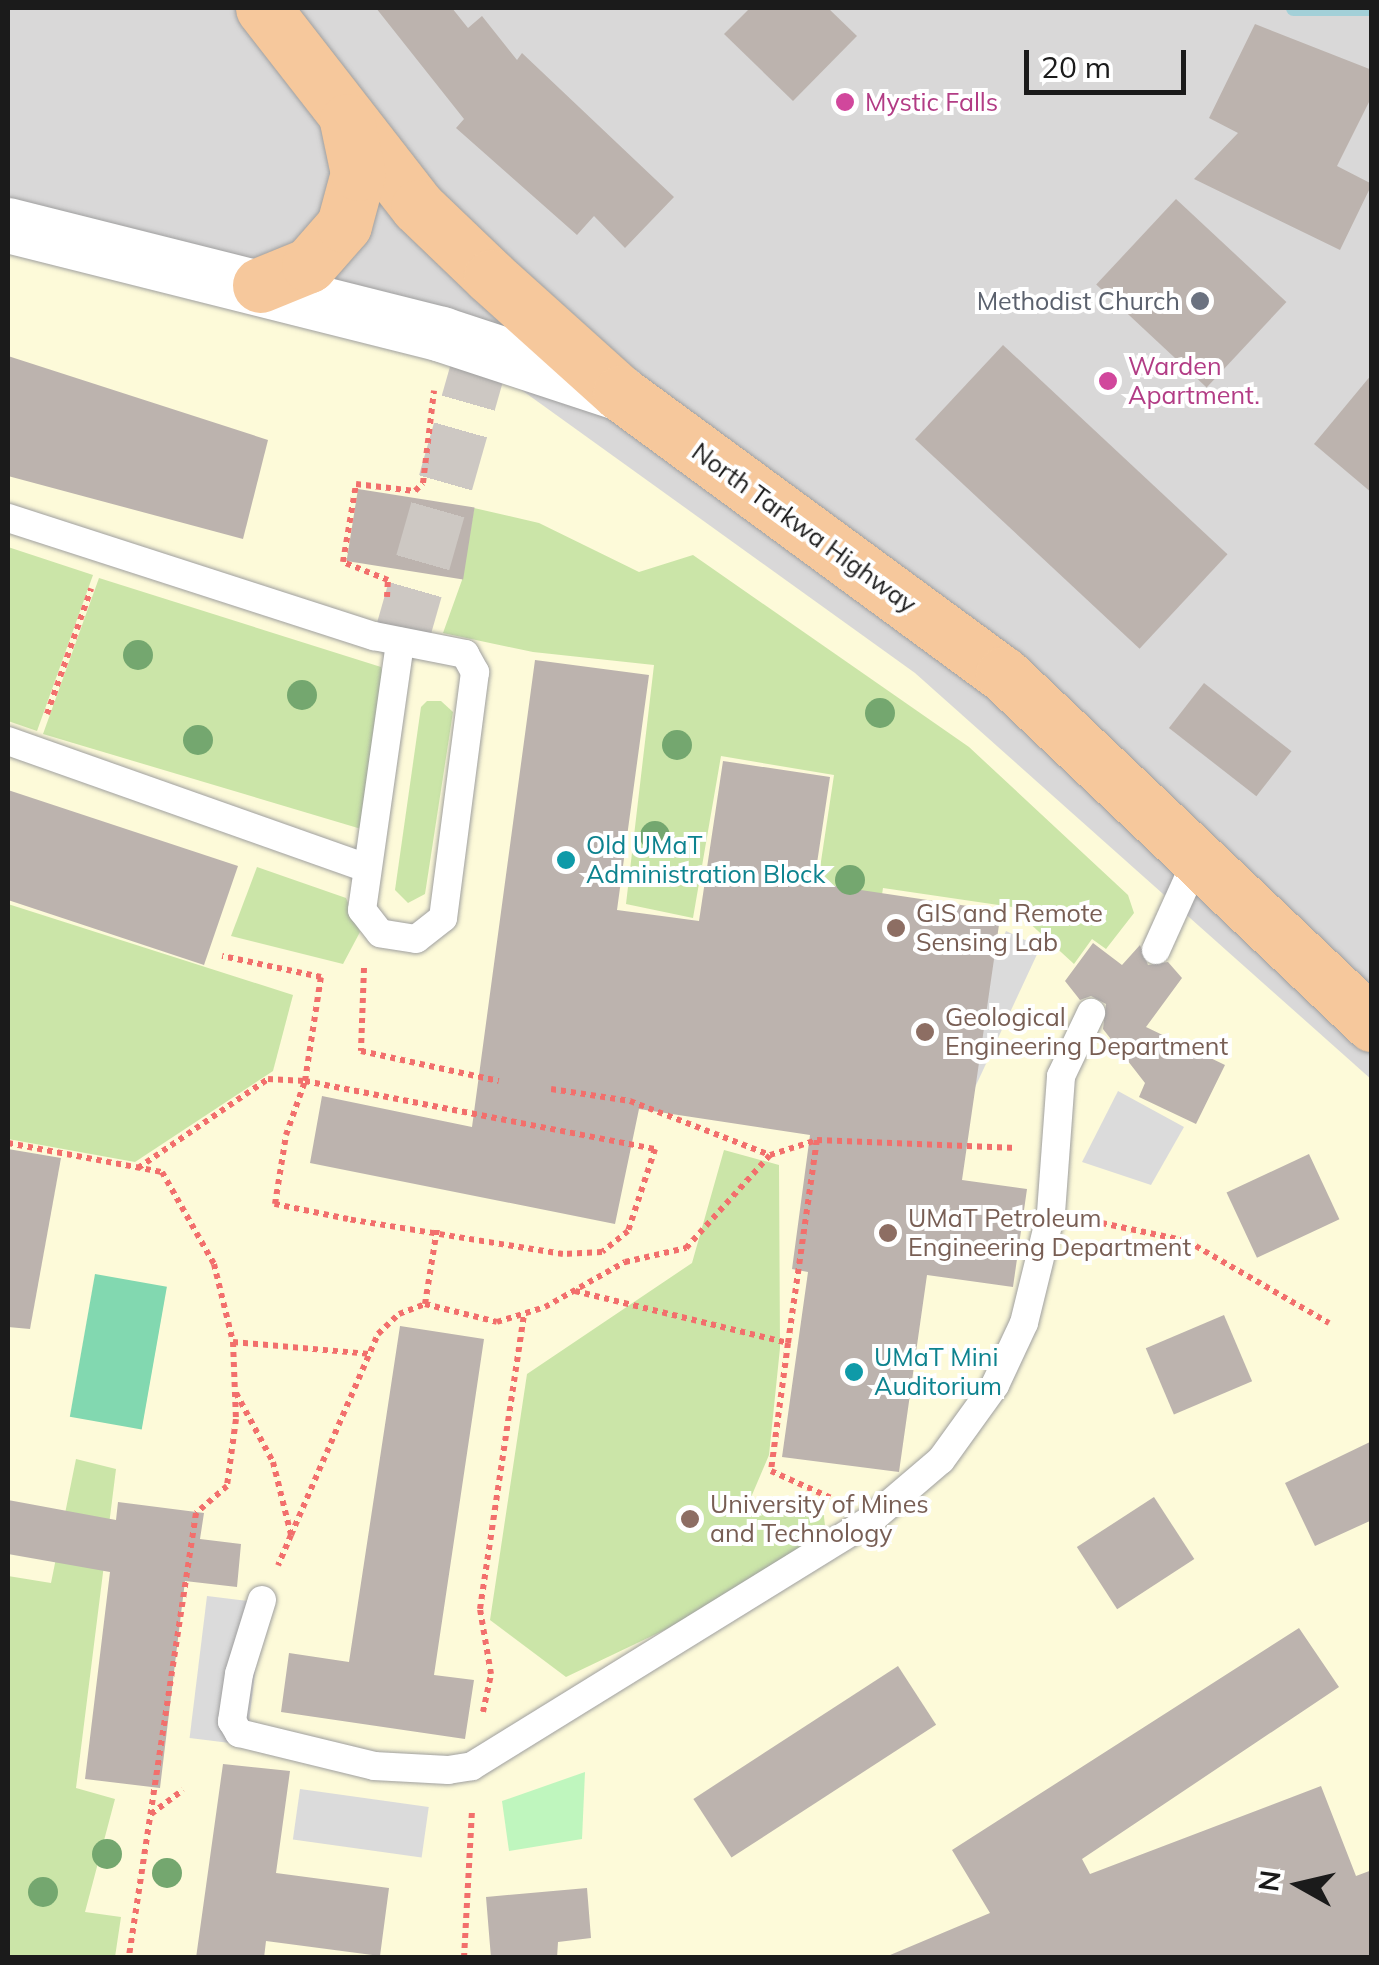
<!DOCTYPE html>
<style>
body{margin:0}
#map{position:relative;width:1379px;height:1965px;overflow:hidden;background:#ece7e1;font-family:Mulish,sans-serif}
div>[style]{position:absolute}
.residential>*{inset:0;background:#d9d8d8;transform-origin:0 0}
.education>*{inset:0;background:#fdfad9}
.grass>*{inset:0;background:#cbe5a8}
.park>*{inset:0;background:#bff6be}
.pitch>*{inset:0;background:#82d8b0;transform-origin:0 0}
.parking>*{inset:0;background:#dbdbdb;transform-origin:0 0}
.stream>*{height:15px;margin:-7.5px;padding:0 7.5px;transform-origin:7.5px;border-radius:7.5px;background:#a3d0d8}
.building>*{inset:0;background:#bcb3ae;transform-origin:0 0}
.minor-tunnel>*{height:55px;margin-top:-27.5px;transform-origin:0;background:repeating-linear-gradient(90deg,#cdc8c3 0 55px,transparent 0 83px)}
.path>*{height:6px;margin-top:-3px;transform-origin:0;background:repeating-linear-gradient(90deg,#f26f6c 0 5px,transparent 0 10px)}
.roads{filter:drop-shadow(0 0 2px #9f9f9f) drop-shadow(0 0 2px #9f9f9f)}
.service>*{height:28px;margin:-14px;padding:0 14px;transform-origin:14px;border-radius:14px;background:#fff}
.minor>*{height:55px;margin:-27.5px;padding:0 27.5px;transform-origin:27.5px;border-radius:27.5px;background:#fff}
.primary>*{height:55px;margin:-27.5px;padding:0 27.5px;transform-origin:27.5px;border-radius:27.5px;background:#f6c89c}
.trees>*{width:30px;height:30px;margin:-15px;border-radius:50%;background:#74a76f}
.dots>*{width:28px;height:28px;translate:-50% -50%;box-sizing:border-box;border:5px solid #fff;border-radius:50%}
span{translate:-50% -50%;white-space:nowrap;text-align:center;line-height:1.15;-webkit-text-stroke:8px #fff;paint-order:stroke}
.hotel-label{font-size:25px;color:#b23c85}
.left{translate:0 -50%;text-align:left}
.worship-label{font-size:25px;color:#5b616d}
.right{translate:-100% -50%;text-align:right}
.street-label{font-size:25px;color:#1b1b1b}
.culture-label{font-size:25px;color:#0d838f}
.education-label{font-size:25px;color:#785e54}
.frame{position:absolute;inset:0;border:10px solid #1b1b1b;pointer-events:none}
.north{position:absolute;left:1249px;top:1835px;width:100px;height:100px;-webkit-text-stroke:8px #fff;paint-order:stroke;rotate:278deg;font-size:28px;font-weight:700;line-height:40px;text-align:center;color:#1b1b1b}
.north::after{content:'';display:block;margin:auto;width:35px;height:45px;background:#1b1b1b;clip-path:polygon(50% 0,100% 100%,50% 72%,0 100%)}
.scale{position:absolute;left:1024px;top:50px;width:162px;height:45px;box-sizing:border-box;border:5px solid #1b1b1b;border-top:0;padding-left:12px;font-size:30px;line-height:35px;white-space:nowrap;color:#1b1b1b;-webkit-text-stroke:8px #fff;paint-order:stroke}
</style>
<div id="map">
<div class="residential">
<div style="left:8px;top:8px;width:1363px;height:1949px"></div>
</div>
<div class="education">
<div style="clip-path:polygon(8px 248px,470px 353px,915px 673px,1372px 1080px,1371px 1957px,8px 1958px)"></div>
</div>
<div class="grass">
<div style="clip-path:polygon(474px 508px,539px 523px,639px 572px,693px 555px,969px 747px,1128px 895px,1134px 913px,1106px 949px,1092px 939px,1074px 964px,1012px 907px,883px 888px,853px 1085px,789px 1074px,834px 775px,721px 756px,693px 918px,626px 904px,654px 665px,533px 652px,443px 633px,462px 580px)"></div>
<div style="clip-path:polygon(8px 547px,93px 575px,37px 731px,8px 721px)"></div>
<div style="clip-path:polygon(99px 578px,381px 667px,392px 720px,378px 834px,43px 734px)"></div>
<div style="clip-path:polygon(427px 701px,441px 701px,453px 712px,425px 894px,408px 903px,395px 890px,421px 707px)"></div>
<div style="clip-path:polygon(257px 867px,346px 898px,360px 932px,343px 964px,231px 936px)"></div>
<div style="clip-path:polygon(8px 904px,293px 995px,273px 1071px,135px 1162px,8px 1139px)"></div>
<div style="clip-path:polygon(724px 1150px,779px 1165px,780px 1348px,769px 1455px,749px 1502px,823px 1508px,828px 1552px,566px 1677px,490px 1620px,527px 1374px,692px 1263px)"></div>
<div style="clip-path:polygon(76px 1459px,116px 1469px,76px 1788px,115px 1799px,85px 1912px,121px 1917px,115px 1957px,8px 1957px,8px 1576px,51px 1583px)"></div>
</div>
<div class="park">
<div style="clip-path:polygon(585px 1772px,582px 1839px,509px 1851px,502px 1801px)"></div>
</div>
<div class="pitch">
<div style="left:95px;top:1274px;width:73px;height:145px;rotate:10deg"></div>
</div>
<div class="parking">
<div style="left:1006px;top:931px;width:38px;height:203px;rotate:25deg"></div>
<div style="clip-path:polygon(1118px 1091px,1184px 1127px,1151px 1185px,1082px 1162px)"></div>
<div style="left:207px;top:1596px;width:57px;height:143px;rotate:7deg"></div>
<div style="left:300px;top:1789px;width:130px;height:51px;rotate:8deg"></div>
</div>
<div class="stream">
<div style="left:1293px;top:8px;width:79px"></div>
</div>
<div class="building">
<div style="clip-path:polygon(376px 8px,452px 8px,468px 28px,482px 16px,517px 60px,522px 53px,674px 197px,625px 248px,594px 216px,577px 235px,456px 128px,464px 119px)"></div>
<div style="clip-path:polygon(750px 8px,828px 8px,857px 36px,793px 101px,724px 34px)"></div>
<div style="clip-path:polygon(1255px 24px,1372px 70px,1372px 96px,1337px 166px,1372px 184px,1340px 250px,1194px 179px,1238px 133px,1209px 118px)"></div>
<div style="left:1176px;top:199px;width:151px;height:117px;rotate:43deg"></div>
<div style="left:1003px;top:345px;width:307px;height:129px;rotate:43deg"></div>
<div style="clip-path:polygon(8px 356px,268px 440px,243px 539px,8px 476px)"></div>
<div style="clip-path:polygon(1372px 374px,1372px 493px,1314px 444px)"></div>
<div style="left:358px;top:489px;width:118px;height:73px;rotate:9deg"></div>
<div style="clip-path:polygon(535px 660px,649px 675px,617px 910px,699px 921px,723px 761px,830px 777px,814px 883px,1001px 911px,962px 1180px,1027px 1189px,1013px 1287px,927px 1275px,899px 1472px,782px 1457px,808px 1272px,792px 1269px,810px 1135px,639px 1109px,615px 1224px,310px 1163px,322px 1096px,472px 1127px)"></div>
<div style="left:1204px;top:683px;width:111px;height:57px;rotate:38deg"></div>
<div style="clip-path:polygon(8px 790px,238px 866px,204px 965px,8px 900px)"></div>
<div style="clip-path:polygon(1093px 943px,1122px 965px,1140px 945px,1148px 965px,1168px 962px,1182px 978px,1146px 1027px,1225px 1065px,1196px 1124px,1139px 1097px,1145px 1083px,1103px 1029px,1106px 1004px,1091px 996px,1080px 1000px,1065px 981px)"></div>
<div style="clip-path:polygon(8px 1149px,61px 1158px,30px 1329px,8px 1327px)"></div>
<div style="left:1309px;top:1154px;width:72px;height:91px;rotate:65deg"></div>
<div style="left:1224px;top:1315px;width:72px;height:85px;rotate:67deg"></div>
<div style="clip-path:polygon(400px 1326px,484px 1339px,434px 1675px,474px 1680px,465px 1739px,281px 1712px,289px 1653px,349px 1662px)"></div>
<div style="clip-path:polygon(1372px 1441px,1372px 1520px,1315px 1546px,1285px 1483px)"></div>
<div style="left:1154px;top:1497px;width:74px;height:92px;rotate:57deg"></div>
<div style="clip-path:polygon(8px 1500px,116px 1520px,118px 1502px,204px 1513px,200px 1539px,241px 1544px,237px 1587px,185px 1581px,160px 1788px,85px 1779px,110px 1572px,8px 1554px)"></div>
<div style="clip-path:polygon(1299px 1628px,1339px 1687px,1082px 1859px,1090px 1874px,1321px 1786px,1356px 1876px,1372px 1870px,1372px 1958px,883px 1958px,990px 1913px,952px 1850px)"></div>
<div style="left:898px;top:1666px;width:70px;height:244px;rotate:57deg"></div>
<div style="clip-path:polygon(223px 1764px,290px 1771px,276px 1873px,389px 1888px,380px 1956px,266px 1941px,264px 1958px,196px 1958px)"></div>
<div style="clip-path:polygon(587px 1888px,591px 1938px,558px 1942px,557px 1958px,491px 1958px,486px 1897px)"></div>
</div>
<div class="minor-tunnel">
<div style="left:400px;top:642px;width:306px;rotate:-74.1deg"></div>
</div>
<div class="path">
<div style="left:387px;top:597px;width:17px;rotate:-87deg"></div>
<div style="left:388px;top:580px;width:48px;rotate:-158.2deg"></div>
<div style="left:343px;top:562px;width:79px;rotate:-80.5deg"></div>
<div style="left:356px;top:484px;width:59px;rotate:6.8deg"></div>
<div style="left:415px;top:491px;width:11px;rotate:-45deg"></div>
<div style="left:423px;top:483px;width:93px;rotate:-83.2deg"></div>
<div style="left:47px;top:714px;width:133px;rotate:-70.6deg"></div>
<div style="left:364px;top:968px;width:83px;rotate:92.1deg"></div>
<div style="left:361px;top:1051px;width:141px;rotate:12.3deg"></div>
<div style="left:305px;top:1081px;width:357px;rotate:11deg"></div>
<div style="left:655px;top:1149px;width:86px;rotate:108.2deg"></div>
<div style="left:628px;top:1231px;width:33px;rotate:141deg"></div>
<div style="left:602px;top:1252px;width:39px;rotate:177deg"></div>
<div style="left:563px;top:1254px;width:218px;rotate:-170.8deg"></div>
<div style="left:348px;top:1219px;width:75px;rotate:-168.4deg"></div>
<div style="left:275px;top:1204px;width:70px;rotate:-80.9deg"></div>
<div style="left:286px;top:1135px;width:57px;rotate:-70.6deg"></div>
<div style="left:551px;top:1089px;width:80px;rotate:8.6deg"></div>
<div style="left:630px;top:1101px;width:150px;rotate:21.1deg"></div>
<div style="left:8px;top:1143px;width:157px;rotate:10.7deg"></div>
<div style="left:162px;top:1172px;width:106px;rotate:60.5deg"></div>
<div style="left:214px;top:1264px;width:80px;rotate:76.3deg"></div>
<div style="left:233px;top:1342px;width:77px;rotate:87.8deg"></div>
<div style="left:236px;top:1419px;width:68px;rotate:97.7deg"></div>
<div style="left:227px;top:1486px;width:41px;rotate:138.9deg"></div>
<div style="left:196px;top:1513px;width:450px;rotate:98.6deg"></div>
<div style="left:138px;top:1168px;width:158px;rotate:-34.4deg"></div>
<div style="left:268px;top:1079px;width:37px;rotate:3deg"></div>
<div style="left:305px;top:1081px;width:105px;rotate:-81.3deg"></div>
<div style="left:321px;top:977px;width:101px;rotate:-168deg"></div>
<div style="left:1092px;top:1221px;width:97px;rotate:11.9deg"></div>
<div style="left:1187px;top:1241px;width:164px;rotate:30deg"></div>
<div style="left:575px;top:1291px;width:219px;rotate:13.7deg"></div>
<div style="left:788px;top:1343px;width:129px;rotate:97.6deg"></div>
<div style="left:771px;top:1471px;width:66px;rotate:24.2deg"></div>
<div style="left:425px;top:1304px;width:74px;rotate:14deg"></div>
<div style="left:497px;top:1322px;width:50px;rotate:-17.4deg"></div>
<div style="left:545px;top:1307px;width:92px;rotate:-29.4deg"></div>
<div style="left:625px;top:1262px;width:63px;rotate:-12.9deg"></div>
<div style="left:686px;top:1248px;width:125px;rotate:-47.9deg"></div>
<div style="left:770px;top:1155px;width:49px;rotate:-17.7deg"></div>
<div style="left:817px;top:1140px;width:200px;rotate:2.3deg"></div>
<div style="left:233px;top:1342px;width:139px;rotate:5deg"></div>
<div style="left:788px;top:1343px;width:205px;rotate:-81.9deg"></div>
<div style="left:236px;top:1393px;width:78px;rotate:61.8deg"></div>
<div style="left:273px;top:1462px;width:75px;rotate:76.1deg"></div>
<div style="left:291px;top:1535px;width:33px;rotate:113deg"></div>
<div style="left:291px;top:1535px;width:219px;rotate:-66.6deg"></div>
<div style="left:378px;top:1334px;width:29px;rotate:-44deg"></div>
<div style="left:399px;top:1314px;width:28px;rotate:-21deg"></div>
<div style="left:425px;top:1304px;width:76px;rotate:-80.9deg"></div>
<div style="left:483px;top:1712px;width:39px;rotate:-78deg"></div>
<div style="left:491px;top:1674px;width:66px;rotate:-99.6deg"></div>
<div style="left:480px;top:1609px;width:299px;rotate:-81.5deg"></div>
<div style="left:151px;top:1814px;width:40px;rotate:-37deg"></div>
<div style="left:464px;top:1958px;width:149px;rotate:-86.9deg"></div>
</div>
<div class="roads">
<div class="service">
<div style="left:8px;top:518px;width:385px;rotate:17.9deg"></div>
<div style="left:374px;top:636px;width:93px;rotate:11.2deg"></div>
<div style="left:465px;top:654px;width:21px;rotate:61deg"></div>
<div style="left:475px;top:672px;width:248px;rotate:97.4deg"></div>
<div style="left:443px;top:918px;width:34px;rotate:142deg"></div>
<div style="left:416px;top:939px;width:36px;rotate:-171deg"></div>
<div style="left:380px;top:933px;width:29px;rotate:-128deg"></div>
<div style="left:362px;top:910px;width:271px;rotate:-81.9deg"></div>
<div style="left:8px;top:741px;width:380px;rotate:19.5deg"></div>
<div style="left:1156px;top:950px;width:100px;rotate:-65.7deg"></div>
<div style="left:262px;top:1600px;width:77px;rotate:107.3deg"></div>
<div style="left:239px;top:1674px;width:48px;rotate:98.5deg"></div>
<div style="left:232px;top:1721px;width:14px;rotate:60deg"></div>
<div style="left:239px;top:1733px;width:139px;rotate:13.7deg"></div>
<div style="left:374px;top:1766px;width:74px;rotate:3.1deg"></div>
<div style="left:448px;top:1770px;width:24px;rotate:-9deg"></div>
<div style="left:472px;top:1766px;width:471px;rotate:-31.7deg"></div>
<div style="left:873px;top:1518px;width:89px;rotate:-40.5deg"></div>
<div style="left:941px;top:1460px;width:92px;rotate:-54.2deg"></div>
<div style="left:995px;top:1385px;width:68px;rotate:-64.9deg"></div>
<div style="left:1024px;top:1323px;width:113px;rotate:-76.2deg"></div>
<div style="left:1051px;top:1213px;width:137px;rotate:-85.8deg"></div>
<div style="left:1061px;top:1076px;width:70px;rotate:-64.5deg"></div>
</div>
<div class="minor">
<div style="left:8px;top:225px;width:447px;rotate:14.1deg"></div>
<div style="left:441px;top:334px;width:188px;rotate:18.2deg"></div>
</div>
<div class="primary">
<div style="left:263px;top:8px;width:252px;rotate:52.1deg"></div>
<div style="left:418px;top:207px;width:101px;rotate:43.8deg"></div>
<div style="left:491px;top:277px;width:173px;rotate:42deg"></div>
<div style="left:620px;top:393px;width:475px;rotate:36.3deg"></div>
<div style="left:1003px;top:674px;width:509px;rotate:43.49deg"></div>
<div style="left:260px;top:285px;width:53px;rotate:-22.2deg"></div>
<div style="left:309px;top:265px;width:53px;rotate:-48.8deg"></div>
<div style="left:344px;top:225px;width:54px;rotate:-74.9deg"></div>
<div style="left:358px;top:173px;width:53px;rotate:-101.9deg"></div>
</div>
</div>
<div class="trees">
<div style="left:138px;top:655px"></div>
<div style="left:302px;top:695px"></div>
<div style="left:880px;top:713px"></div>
<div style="left:198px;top:740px"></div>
<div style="left:677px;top:745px"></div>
<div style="left:655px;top:836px"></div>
<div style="left:850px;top:880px"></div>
<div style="left:107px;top:1854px"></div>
<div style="left:167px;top:1873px"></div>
<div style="left:43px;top:1892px"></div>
</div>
<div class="dots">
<div style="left:845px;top:102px;background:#d1479c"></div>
<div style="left:1200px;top:301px;background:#6b7280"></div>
<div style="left:1108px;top:381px;background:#d1479c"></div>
<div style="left:566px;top:860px;background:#0f9aa8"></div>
<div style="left:896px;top:928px;background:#8d6e63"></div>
<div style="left:925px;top:1032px;background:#8d6e63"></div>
<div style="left:888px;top:1233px;background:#8d6e63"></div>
<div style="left:854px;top:1372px;background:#0f9aa8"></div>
<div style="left:690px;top:1519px;background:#8d6e63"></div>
</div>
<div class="hotel-label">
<span class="left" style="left:865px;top:102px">Mystic Falls</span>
<span class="left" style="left:1128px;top:381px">Warden<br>Apartment.</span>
</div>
<div class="worship-label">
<span class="right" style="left:1180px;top:301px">Methodist Church</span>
</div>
<div class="street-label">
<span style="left:804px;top:528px;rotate:36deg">North Tarkwa Highway</span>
</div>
<div class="culture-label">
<span class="left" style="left:586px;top:860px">Old UMaT<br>Administration Block</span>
<span class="left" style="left:874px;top:1372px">UMaT Mini<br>Auditorium</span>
</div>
<div class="education-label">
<span class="left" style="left:916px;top:928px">GIS and Remote<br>Sensing Lab</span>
<span class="left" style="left:945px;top:1032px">Geological<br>Engineering Department</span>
<span class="left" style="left:908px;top:1233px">UMaT Petroleum<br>Engineering Department</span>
<span class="left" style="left:710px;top:1519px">University of Mines<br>and Technology</span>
</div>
<div class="frame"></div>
<div class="north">N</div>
<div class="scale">20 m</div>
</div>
